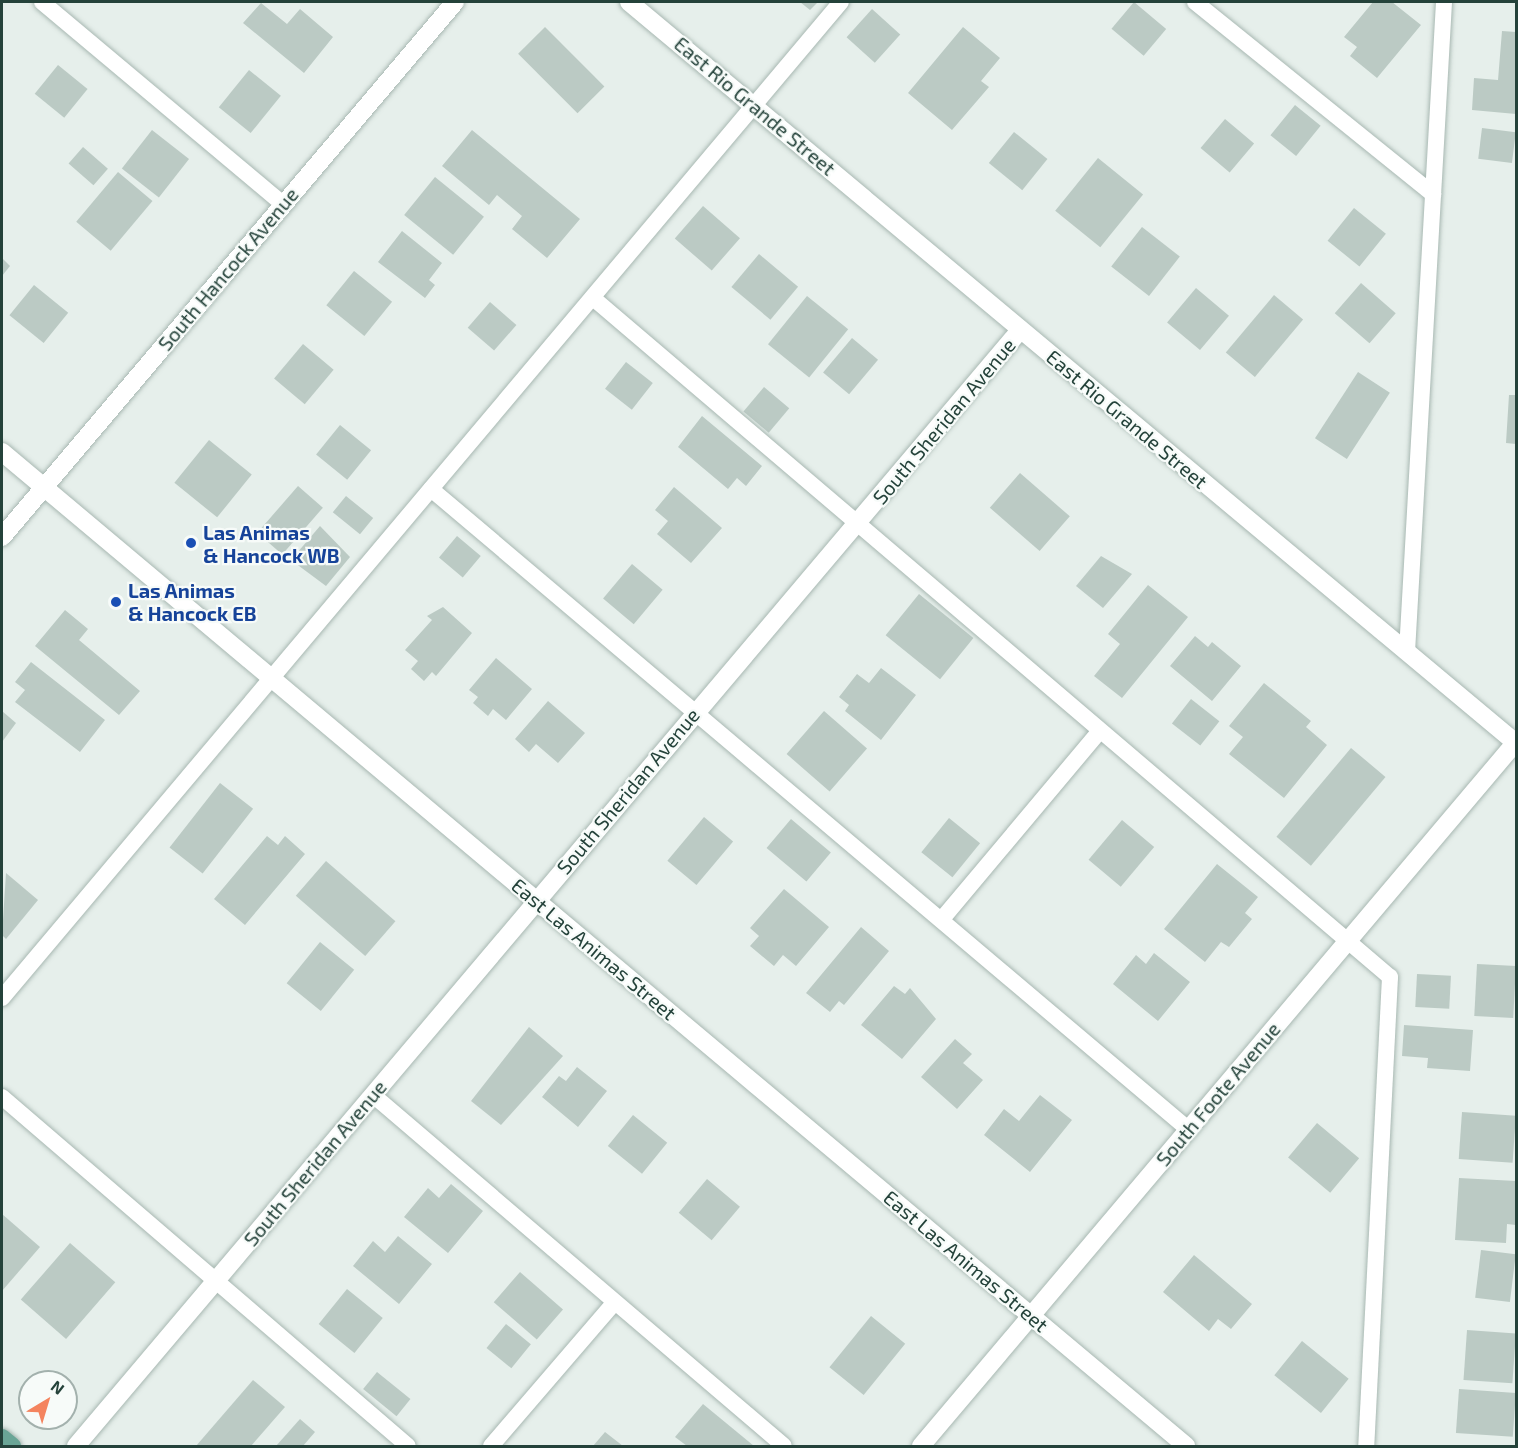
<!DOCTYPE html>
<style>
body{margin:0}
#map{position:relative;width:1518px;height:1448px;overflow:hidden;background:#e6efeb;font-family:"Exo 2",sans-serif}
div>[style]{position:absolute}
.building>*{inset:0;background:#bbcac4;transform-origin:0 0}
.roads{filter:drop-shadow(0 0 2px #a8b8b2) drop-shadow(0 0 2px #a8b8b2)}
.service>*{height:16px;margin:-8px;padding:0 8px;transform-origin:8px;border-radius:8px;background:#fff}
.minor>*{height:18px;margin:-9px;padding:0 9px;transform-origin:9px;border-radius:9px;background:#fff}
.secondary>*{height:18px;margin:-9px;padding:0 9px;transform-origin:9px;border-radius:9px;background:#fff}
.primary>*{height:18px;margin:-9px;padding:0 9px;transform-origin:9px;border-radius:9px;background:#6aa596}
.dots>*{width:16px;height:16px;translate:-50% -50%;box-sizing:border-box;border:3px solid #f7fbf9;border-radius:50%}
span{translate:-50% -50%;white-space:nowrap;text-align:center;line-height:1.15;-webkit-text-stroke:4.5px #f7fbf9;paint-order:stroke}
.street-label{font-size:20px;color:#24423a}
.transit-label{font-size:20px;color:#164399;font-weight:700}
.left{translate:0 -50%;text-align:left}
.frame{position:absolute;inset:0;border:3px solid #24423a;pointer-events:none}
.north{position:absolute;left:18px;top:1370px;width:60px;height:60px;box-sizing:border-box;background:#f7fbf9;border:2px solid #a3b1ad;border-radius:50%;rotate:38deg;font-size:16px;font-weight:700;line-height:24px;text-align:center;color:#24423a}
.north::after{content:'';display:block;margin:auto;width:21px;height:27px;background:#f4845f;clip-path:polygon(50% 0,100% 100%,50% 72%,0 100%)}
</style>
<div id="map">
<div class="building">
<div style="clip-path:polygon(800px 2px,818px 2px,810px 10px)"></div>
<div style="left:1134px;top:2px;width:42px;height:35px;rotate:40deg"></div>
<div style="clip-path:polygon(1373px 2px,1392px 2px,1421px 25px,1377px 78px,1350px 56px,1357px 47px,1344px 37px)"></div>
<div style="clip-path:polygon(261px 3px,287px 24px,300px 9px,333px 37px,304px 73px,243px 23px)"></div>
<div style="left:872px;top:9px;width:38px;height:38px;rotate:42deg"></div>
<div style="left:545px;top:27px;width:84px;height:38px;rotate:45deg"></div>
<div style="clip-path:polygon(963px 27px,1000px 58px,981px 81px,989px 87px,952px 130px,908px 93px)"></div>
<div style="clip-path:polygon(1502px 31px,1516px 32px,1516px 114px,1472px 110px,1474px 78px,1498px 80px)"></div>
<div style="left:58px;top:65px;width:38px;height:37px;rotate:39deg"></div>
<div style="left:249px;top:70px;width:41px;height:48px;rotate:39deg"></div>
<div style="left:1295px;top:105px;width:33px;height:39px;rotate:39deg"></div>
<div style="left:1225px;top:119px;width:38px;height:38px;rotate:40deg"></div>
<div style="left:1482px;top:128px;width:34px;height:31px;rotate:7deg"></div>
<div style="left:152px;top:130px;width:47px;height:49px;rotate:38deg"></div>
<div style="clip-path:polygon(472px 130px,580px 219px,547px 258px,512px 229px,522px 216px,497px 195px,489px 205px,442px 166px)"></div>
<div style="left:1014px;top:132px;width:43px;height:40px;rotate:39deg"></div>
<div style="left:83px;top:147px;width:33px;height:22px;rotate:41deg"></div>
<div style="left:1098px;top:158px;width:58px;height:68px;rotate:39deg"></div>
<div style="left:118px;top:172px;width:45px;height:65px;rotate:40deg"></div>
<div style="left:435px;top:177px;width:63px;height:49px;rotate:39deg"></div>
<div style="left:703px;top:206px;width:49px;height:43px;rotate:41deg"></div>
<div style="left:1354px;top:208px;width:41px;height:42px;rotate:39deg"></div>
<div style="left:1142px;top:227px;width:48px;height:50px;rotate:38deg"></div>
<div style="clip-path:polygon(402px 231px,442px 263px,429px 280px,435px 285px,425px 298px,378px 262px)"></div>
<div style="left:759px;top:254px;width:51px;height:43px;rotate:40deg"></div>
<div style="clip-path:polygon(2px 258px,10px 266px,2px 276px)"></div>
<div style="left:354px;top:271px;width:49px;height:44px;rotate:39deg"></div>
<div style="left:1361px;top:283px;width:46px;height:40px;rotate:41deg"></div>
<div style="left:34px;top:285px;width:44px;height:39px;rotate:39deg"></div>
<div style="left:1196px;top:288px;width:43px;height:45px;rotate:40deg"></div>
<div style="left:1274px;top:295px;width:38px;height:75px;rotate:40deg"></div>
<div style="left:807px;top:296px;width:53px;height:62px;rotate:39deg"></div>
<div style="left:490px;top:302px;width:35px;height:34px;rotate:41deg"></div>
<div style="left:852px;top:338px;width:34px;height:45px;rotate:40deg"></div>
<div style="left:303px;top:344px;width:40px;height:45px;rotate:40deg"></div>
<div style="left:626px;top:362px;width:34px;height:34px;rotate:38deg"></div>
<div style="left:1358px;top:372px;width:38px;height:79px;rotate:33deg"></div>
<div style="left:764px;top:387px;width:33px;height:32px;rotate:40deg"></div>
<div style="clip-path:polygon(1509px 395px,1516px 395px,1516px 444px,1506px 443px)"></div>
<div style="clip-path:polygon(702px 416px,762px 466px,746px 486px,737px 478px,728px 489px,678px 447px)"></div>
<div style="left:340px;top:425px;width:40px;height:38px;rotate:39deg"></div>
<div style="left:209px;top:440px;width:55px;height:55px;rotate:39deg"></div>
<div style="left:1020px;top:473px;width:66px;height:46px;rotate:41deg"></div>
<div style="left:298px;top:486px;width:33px;height:62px;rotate:41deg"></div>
<div style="clip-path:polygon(674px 487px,722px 528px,691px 563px,657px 534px,668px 521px,655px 510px)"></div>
<div style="left:346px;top:496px;width:35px;height:21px;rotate:39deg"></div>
<div style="clip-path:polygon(320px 526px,350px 557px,326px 586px,291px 560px)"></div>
<div style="left:457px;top:536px;width:31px;height:28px;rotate:40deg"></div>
<div style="clip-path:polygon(1101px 556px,1132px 574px,1103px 608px,1076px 586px)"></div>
<div style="left:632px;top:564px;width:40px;height:45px;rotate:40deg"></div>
<div style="clip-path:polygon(1148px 585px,1188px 617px,1122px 698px,1094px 676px,1120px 644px,1108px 634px)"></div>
<div style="left:919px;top:594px;width:70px;height:53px;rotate:39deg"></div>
<div style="clip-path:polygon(443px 607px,472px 633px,436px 676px,432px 672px,424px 681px,411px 669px,418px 661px,405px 650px,432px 620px,427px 616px)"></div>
<div style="clip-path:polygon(65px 610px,88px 629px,79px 640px,140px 691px,119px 715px,35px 646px)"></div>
<div style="clip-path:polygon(1195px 636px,1208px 647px,1212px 642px,1241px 666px,1212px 701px,1170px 666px)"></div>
<div style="clip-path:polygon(496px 658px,532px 689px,506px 720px,493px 709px,488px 716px,473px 703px,478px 697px,469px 690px)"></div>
<div style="clip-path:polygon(31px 662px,105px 720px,80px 752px,15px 702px,25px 690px,15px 682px)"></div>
<div style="clip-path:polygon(881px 668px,916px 695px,881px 740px,845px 711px,849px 705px,839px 697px,857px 674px,869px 683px)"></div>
<div style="clip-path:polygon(1264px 683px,1311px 721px,1306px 727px,1327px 745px,1284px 798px,1229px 754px,1243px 737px,1229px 726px)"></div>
<div style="left:1191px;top:699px;width:36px;height:31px;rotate:38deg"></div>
<div style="clip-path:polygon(548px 701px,585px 733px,558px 763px,536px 744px,529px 752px,515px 739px)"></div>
<div style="clip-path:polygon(2px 711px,16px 723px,2px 742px)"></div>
<div style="left:824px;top:711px;width:57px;height:57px;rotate:41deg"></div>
<div style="left:1351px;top:748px;width:45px;height:116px;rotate:40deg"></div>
<div style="left:220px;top:783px;width:42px;height:82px;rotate:38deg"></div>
<div style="left:704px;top:817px;width:38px;height:57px;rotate:40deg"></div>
<div style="left:949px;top:818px;width:40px;height:44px;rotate:39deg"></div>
<div style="left:791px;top:819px;width:52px;height:38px;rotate:40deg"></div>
<div style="left:1122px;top:820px;width:42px;height:52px;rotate:40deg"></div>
<div style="clip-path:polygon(267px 836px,278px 845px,285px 836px,305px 854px,245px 925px,214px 899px)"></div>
<div style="left:326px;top:861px;width:92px;height:46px;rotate:41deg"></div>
<div style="clip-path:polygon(1217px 864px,1258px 897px,1245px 913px,1252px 919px,1229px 947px,1221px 942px,1205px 962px,1164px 929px)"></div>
<div style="clip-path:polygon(6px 873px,38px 900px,6px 939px,2px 935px)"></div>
<div style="clip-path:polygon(784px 889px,829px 927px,796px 966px,783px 955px,774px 966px,750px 946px,759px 936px,750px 928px)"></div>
<div style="clip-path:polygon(861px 927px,889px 951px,844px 1005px,839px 1001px,830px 1012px,806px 993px)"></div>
<div style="left:320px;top:942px;width:44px;height:53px;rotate:39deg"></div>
<div style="clip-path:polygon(1154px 953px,1190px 982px,1158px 1021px,1113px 984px,1136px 955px,1146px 964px)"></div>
<div style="left:1477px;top:964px;width:39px;height:52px;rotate:3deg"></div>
<div style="left:1417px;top:974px;width:34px;height:33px;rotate:3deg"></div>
<div style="clip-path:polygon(894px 986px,905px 994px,910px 988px,936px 1019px,902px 1059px,861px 1025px)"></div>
<div style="clip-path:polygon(1404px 1025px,1473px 1030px,1470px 1071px,1427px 1068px,1428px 1058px,1402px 1056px)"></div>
<div style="clip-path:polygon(529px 1027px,563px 1056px,501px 1125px,471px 1101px)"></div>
<div style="clip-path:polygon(955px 1039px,972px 1054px,963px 1063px,983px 1080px,957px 1109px,921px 1077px)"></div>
<div style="clip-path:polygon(577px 1067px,607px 1091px,578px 1127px,542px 1097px,559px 1076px,566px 1081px)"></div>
<div style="clip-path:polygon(1040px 1095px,1072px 1120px,1030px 1172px,984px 1135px,1004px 1109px,1019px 1121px)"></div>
<div style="left:1462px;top:1112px;width:54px;height:47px;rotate:4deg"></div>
<div style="left:633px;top:1115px;width:44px;height:40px;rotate:39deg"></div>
<div style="left:1317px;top:1123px;width:55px;height:45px;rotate:40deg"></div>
<div style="clip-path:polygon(1459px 1178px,1516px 1181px,1516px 1225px,1507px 1224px,1506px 1243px,1455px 1240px)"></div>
<div style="left:707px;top:1179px;width:43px;height:44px;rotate:40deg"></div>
<div style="clip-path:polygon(451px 1184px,483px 1211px,448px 1253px,404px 1217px,428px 1188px,439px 1198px)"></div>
<div style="clip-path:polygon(2px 1214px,40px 1247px,2px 1291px)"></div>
<div style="clip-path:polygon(398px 1236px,432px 1264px,399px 1304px,353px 1266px,373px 1241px,385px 1252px)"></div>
<div style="left:70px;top:1243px;width:60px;height:75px;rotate:41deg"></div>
<div style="left:1481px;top:1250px;width:35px;height:48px;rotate:7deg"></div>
<div style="clip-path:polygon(1194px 1255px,1252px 1304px,1231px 1329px,1218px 1319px,1209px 1331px,1163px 1292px)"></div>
<div style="left:520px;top:1272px;width:57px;height:40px;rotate:41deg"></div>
<div style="left:347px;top:1289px;width:46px;height:45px;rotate:39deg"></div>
<div style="left:871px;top:1316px;width:44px;height:66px;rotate:39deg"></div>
<div style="left:506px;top:1324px;width:32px;height:31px;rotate:39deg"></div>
<div style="left:1467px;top:1330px;width:49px;height:50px;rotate:4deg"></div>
<div style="left:1302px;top:1341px;width:60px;height:44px;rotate:39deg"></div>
<div style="left:377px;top:1372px;width:43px;height:22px;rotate:39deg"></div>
<div style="clip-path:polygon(253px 1380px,285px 1407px,251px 1446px,196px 1446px)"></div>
<div style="left:1459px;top:1389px;width:57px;height:44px;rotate:4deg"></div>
<div style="clip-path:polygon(703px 1404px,754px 1446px,687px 1446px,675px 1437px)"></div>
<div style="clip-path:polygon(300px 1419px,315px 1432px,303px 1446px,276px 1446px)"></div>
<div style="clip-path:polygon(605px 1432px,623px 1446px,593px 1446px)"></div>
</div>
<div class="roads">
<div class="service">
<div style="left:42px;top:2px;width:314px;rotate:40deg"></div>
<div style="left:1195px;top:2px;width:306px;rotate:38.9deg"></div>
<div style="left:593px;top:298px;width:1047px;rotate:40.43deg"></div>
<div style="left:1390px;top:977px;width:470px;rotate:92.9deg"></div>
<div style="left:431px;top:489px;width:993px;rotate:40.22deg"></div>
<div style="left:1407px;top:652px;width:651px;rotate:-86.74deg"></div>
<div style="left:942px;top:919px;width:243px;rotate:-50deg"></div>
<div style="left:2px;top:998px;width:1302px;rotate:-49.89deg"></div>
<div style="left:373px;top:1095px;width:540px;rotate:40.5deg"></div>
<div style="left:2px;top:1097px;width:535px;rotate:40.68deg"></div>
<div style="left:491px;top:1446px;width:189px;rotate:-49.3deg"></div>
</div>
<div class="minor">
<div style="left:629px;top:2px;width:1156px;rotate:39.88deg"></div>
<div style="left:2px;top:452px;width:1546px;rotate:40.01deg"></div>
<div style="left:76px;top:1446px;width:1462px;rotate:-49.77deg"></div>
<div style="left:921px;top:1446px;width:922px;rotate:-49.8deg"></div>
</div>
<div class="secondary">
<div style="left:2px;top:537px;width:701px;rotate:-49.74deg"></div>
</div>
<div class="primary">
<div style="left:2px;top:1438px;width:13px;rotate:39deg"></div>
</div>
</div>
<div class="dots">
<div style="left:191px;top:543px;background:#1a4fb4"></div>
<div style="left:116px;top:602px;background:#1a4fb4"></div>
</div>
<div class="street-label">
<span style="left:755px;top:106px;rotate:40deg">East Rio Grande Street</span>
<span style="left:228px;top:269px;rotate:-50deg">South Hancock Avenue</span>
<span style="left:1127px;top:419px;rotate:40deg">East Rio Grande Street</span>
<span style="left:944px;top:421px;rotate:-50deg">South Sheridan Avenue</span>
<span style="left:628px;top:791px;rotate:-50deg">South Sheridan Avenue</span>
<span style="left:594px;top:949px;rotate:40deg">East Las Animas Street</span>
<span style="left:1218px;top:1094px;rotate:-50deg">South Foote Avenue</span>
<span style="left:315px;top:1163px;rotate:-50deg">South Sheridan Avenue</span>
<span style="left:966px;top:1261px;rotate:40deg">East Las Animas Street</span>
</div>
<div class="transit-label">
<span class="left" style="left:203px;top:544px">Las Animas<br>&amp; Hancock WB</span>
<span class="left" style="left:128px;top:602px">Las Animas<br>&amp; Hancock EB</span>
</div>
<div class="frame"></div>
<div class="north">N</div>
</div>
